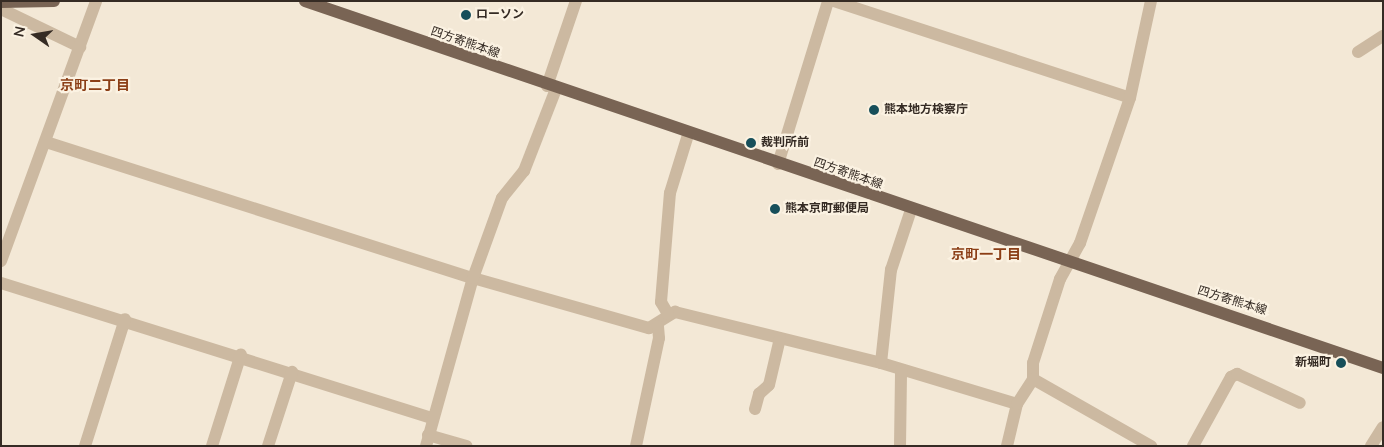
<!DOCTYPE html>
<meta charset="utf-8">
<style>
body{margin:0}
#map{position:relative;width:1384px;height:447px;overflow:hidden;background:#f3e8d6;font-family:"Nunito Sans","Noto Sans JP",sans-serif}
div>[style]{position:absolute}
.minor>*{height:12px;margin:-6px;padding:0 6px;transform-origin:6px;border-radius:6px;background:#ccb9a1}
.major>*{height:12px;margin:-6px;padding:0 6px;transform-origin:6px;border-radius:6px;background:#796454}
.dots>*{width:14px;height:14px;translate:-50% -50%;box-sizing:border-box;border:2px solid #fbf2e2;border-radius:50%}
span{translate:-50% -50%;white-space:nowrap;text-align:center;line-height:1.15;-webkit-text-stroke:4.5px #fbf2e2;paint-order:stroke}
.poi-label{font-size:12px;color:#352b24;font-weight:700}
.left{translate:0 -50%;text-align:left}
.right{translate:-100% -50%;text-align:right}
.street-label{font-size:12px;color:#352b24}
.neighbourhood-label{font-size:14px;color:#8b3e16;font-weight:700}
.frame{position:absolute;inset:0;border:2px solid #352b24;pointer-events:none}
.north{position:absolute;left:10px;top:10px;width:50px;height:50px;-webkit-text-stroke:4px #fbf2e2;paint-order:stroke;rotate:283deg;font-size:14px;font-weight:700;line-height:20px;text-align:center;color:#352b24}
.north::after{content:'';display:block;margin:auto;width:18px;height:22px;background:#352b24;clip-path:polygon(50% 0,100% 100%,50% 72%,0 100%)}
</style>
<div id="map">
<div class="minor">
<div style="left:834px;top:1px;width:311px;rotate:18.1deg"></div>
<div style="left:1px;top:9px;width:88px;rotate:25.7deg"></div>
<div style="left:1358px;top:52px;width:30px;rotate:-33deg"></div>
<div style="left:547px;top:86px;width:90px;rotate:-71.2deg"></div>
<div style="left:46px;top:142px;width:448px;rotate:17.7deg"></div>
<div style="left:473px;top:278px;width:183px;rotate:15.9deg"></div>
<div style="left:649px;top:328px;width:31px;rotate:-32deg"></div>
<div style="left:675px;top:312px;width:212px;rotate:13.9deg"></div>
<div style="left:881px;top:363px;width:142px;rotate:16.8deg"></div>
<div style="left:778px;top:164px;width:170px;rotate:-72.9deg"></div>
<div style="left:1px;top:261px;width:277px;rotate:-69.9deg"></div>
<div style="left:1px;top:283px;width:452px;rotate:17.4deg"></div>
<div style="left:668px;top:314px;width:14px;rotate:-120deg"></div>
<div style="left:661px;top:302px;width:109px;rotate:-85.3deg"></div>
<div style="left:670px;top:193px;width:61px;rotate:-72.8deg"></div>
<div style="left:881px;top:363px;width:94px;rotate:-83.9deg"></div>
<div style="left:891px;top:270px;width:63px;rotate:-71.6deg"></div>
<div style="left:1033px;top:379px;width:16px;rotate:-90deg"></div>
<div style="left:1033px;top:363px;width:88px;rotate:-72.2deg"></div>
<div style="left:1060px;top:279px;width:41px;rotate:-60.9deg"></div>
<div style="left:1080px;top:243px;width:153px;rotate:-71deg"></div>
<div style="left:1130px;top:98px;width:99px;rotate:-77.8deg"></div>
<div style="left:1033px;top:379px;width:136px;rotate:29.6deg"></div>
<div style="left:755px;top:409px;width:16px;rotate:-75deg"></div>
<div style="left:759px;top:394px;width:13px;rotate:-42deg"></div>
<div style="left:769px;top:385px;width:48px;rotate:-76.8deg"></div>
<div style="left:428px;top:435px;width:40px;rotate:16deg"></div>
<div style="left:85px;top:446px;width:133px;rotate:-72.5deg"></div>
<div style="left:212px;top:446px;width:96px;rotate:-72.5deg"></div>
<div style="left:268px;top:446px;width:78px;rotate:-72deg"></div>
<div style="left:426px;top:446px;width:174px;rotate:-74.4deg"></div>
<div style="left:473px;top:278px;width:85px;rotate:-70.1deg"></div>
<div style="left:502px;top:198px;width:35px;rotate:-51deg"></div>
<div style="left:524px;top:171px;width:88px;rotate:-68.7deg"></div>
<div style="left:636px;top:446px;width:110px;rotate:-78deg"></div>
<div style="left:659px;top:338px;width:12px;rotate:-95deg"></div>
<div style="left:900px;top:446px;width:76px;rotate:-89.2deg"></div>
<div style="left:1007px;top:446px;width:43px;rotate:-76.6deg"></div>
<div style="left:1017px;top:404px;width:30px;rotate:-57deg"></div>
<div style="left:1193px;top:446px;width:79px;rotate:-61.2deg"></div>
<div style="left:1231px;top:377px;width:7px;rotate:-27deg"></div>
<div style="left:1237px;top:374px;width:69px;rotate:24.7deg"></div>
<div style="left:1371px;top:446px;width:22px;rotate:-58deg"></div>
</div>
<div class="major">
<div style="left:305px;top:1px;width:1139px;rotate:18.8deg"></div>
<div style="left:1px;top:2px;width:53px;rotate:-1.1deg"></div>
</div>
<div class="dots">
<div style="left:466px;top:15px;background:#174f5a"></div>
<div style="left:874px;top:110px;background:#174f5a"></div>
<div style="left:751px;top:143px;background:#174f5a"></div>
<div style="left:775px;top:209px;background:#174f5a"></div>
<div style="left:1341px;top:363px;background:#174f5a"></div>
</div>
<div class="poi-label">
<span class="left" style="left:476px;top:15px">ローソン</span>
<span class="left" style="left:884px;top:110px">熊本地方検察庁</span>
<span class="left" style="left:761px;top:143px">裁判所前</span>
<span class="left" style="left:785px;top:209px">熊本京町郵便局</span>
<span class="right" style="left:1331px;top:363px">新堀町</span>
</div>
<div class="street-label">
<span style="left:465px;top:43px;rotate:19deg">四方寄熊本線</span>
<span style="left:848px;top:174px;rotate:19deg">四方寄熊本線</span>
<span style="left:1232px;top:301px;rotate:17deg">四方寄熊本線</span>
</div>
<div class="neighbourhood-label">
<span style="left:95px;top:86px">京町二丁目</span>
<span style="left:986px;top:255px">京町一丁目</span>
</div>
<div class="frame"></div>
<div class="north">N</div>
</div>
